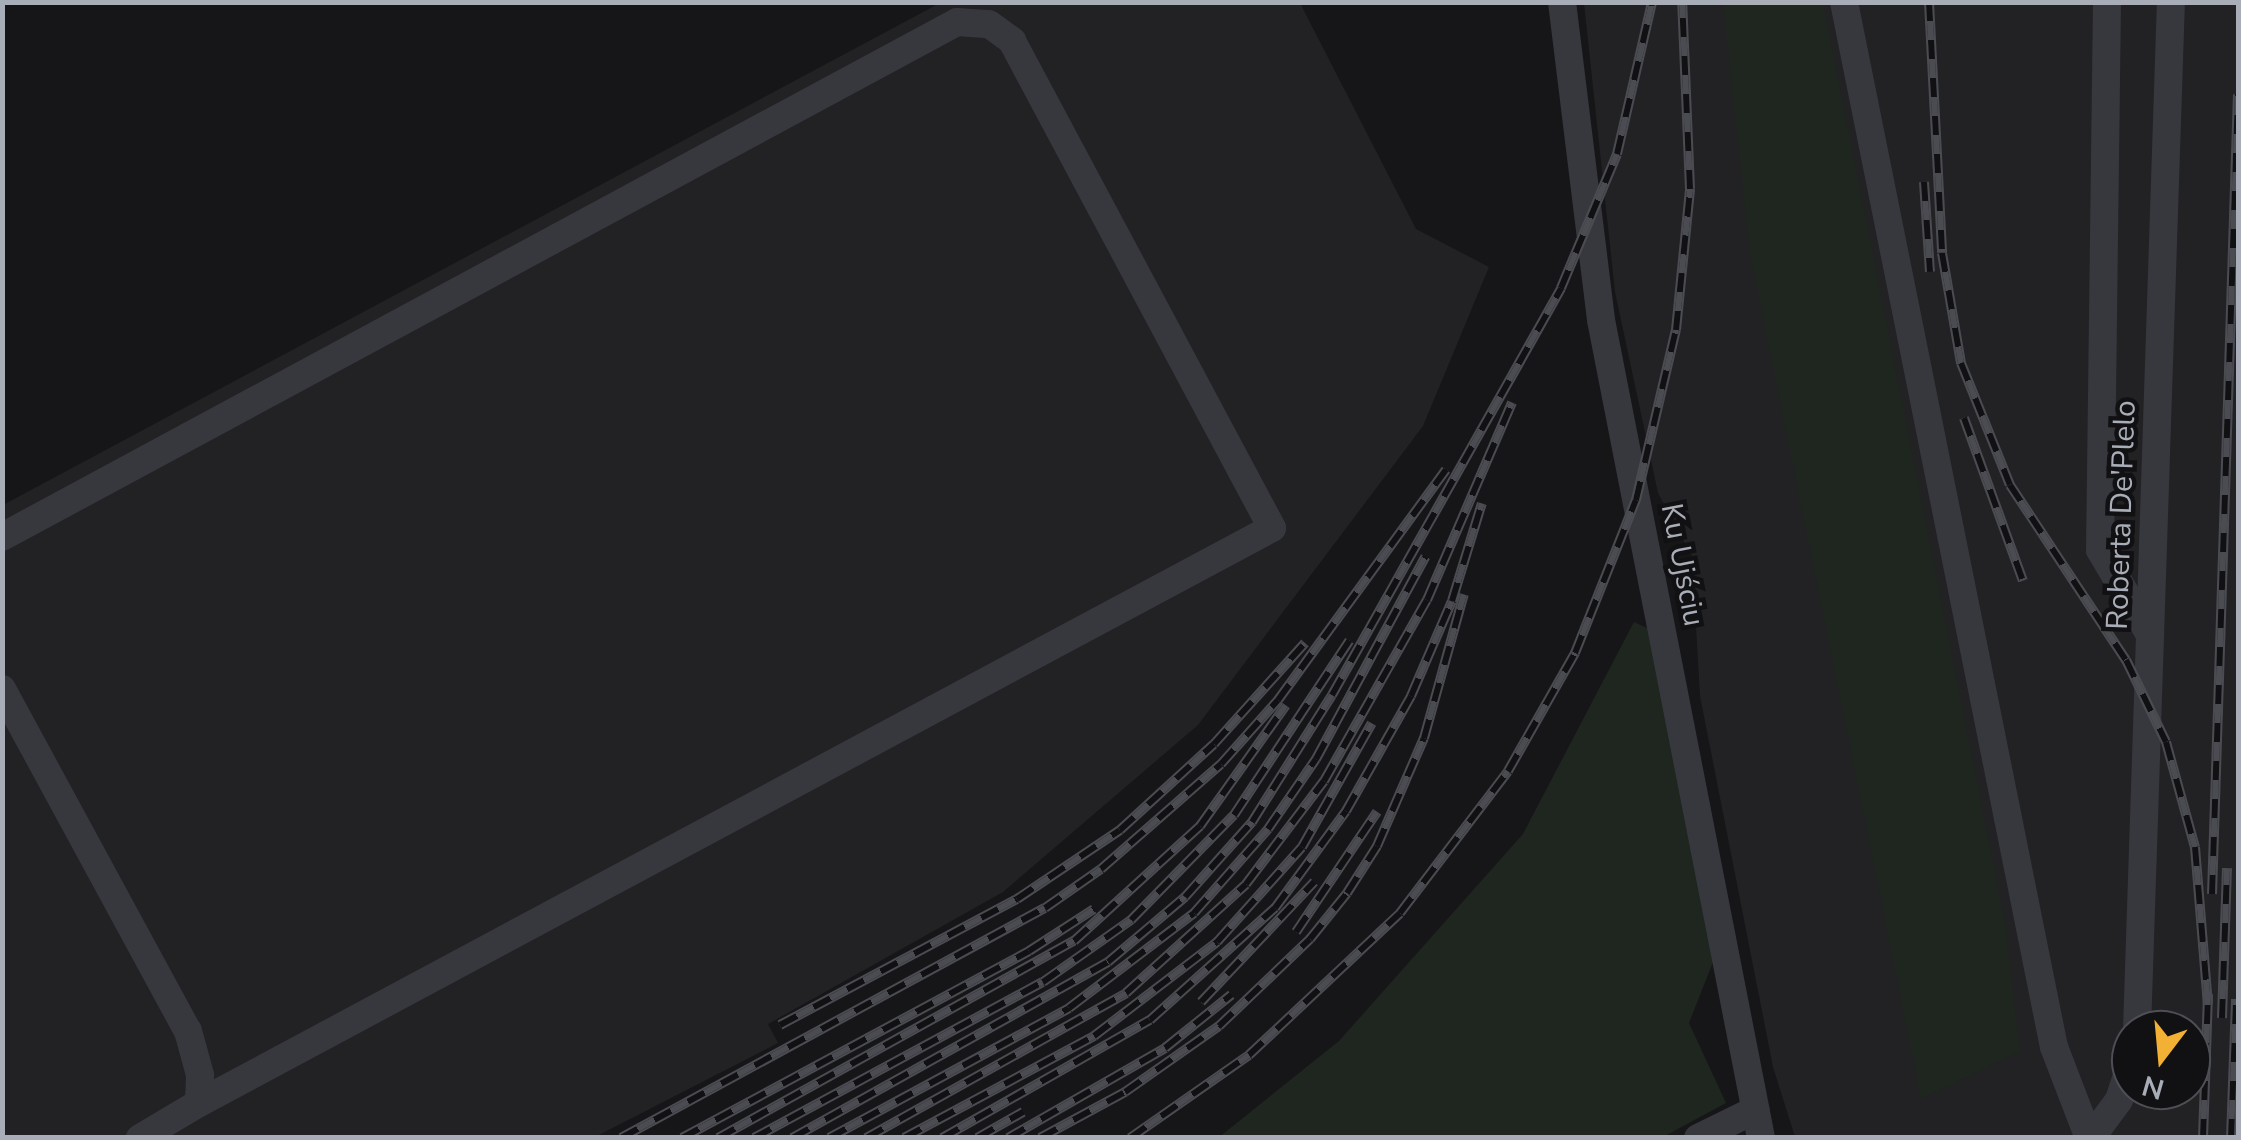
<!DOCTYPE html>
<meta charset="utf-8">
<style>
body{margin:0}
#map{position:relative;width:2241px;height:1140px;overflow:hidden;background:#161618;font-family:"Nunito Sans",sans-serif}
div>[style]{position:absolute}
.built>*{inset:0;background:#222225}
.green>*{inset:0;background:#1e261f}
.minor>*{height:28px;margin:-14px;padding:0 14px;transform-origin:14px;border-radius:14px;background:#37383d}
.rail>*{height:10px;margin-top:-5px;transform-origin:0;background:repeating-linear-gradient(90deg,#111113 0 19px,#4a4c52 0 38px);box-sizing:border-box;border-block:2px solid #4a4c52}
span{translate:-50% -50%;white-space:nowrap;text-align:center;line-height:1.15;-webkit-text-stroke:9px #111113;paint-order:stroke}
.street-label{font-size:30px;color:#a8adb8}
.frame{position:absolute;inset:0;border:5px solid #a8adb8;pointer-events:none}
.north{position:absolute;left:2111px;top:1010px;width:100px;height:100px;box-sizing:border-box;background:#111113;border:2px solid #4d4f55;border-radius:50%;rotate:196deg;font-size:28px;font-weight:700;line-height:40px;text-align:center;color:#a8adb8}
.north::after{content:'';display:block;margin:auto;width:35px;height:45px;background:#f2b134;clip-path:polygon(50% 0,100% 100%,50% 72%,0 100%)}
</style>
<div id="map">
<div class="built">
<div style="clip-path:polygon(940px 3px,1300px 3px,1416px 229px,1489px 267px,1423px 426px,1198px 725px,1003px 892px,768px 1024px,778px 1043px,595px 1137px,3px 1138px,3px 505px)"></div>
<div style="clip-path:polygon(evenodd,1584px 3px,2238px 3px,2238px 1137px,1795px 1137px,1773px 1067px,1700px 696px,1692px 556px,1658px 493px,1615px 292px,1584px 3px,2131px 1030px,2191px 1030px,2191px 1090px,2131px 1090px,2131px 1030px)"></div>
</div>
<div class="green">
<div style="clip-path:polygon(1723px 3px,1823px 3px,2005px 924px,2020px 1051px,1921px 1099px,1750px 252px)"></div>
<div style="clip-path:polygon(1634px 622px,1649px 629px,1713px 962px,1689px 1023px,1726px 1103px,1663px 1137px,1218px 1138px,1339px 1041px,1523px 834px)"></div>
</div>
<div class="minor">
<div style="left:1562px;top:2px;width:320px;rotate:83deg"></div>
<div style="left:1601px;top:320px;width:834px;rotate:78.93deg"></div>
<div style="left:1844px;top:2px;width:1066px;rotate:78.64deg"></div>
<div style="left:2054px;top:1047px;width:97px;rotate:69deg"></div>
<div style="left:2107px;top:2px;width:548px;rotate:90.73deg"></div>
<div style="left:2100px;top:550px;width:99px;rotate:59.5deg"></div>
<div style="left:2px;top:537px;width:1085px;rotate:-28.34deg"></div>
<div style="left:957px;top:22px;width:32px;rotate:4deg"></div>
<div style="left:989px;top:24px;width:29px;rotate:36deg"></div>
<div style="left:1012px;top:41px;width:552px;rotate:61.9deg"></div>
<div style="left:1272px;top:528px;width:1217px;rotate:151.81deg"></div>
<div style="left:2px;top:689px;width:389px;rotate:61.5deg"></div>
<div style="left:188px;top:1031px;width:46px;rotate:74.7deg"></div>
<div style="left:200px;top:1075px;width:28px;rotate:92deg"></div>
<div style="left:199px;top:1103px;width:69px;rotate:149.3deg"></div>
<div style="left:2137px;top:1030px;width:1029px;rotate:-88.11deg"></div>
<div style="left:1698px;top:1138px;width:64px;rotate:-26.2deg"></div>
<div style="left:2091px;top:1138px;width:47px;rotate:-53.6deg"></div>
<div style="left:2119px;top:1100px;width:39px;rotate:-72deg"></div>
</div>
<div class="rail">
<div style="left:1929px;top:2px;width:251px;rotate:87deg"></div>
<div style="left:1942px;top:253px;width:112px;rotate:80.2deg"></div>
<div style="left:1961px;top:363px;width:131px;rotate:68.1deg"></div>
<div style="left:2010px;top:485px;width:210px;rotate:56.5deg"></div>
<div style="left:2126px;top:660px;width:91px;rotate:64deg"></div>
<div style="left:2166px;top:742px;width:109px;rotate:74.6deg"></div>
<div style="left:2195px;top:847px;width:158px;rotate:85.3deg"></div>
<div style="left:1924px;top:182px;width:90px;rotate:86.2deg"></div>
<div style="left:1964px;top:418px;width:173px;rotate:70.1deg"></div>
<div style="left:2212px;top:894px;width:800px;rotate:-88.14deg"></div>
<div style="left:1296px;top:932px;width:145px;rotate:-56deg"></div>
<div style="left:1201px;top:1002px;width:165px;rotate:-46.7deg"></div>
<div style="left:2222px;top:1018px;width:150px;rotate:-88.1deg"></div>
<div style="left:780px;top:1025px;width:268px;rotate:-28deg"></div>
<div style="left:1017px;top:899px;width:124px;rotate:-33.8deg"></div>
<div style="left:1120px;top:830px;width:127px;rotate:-42.5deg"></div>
<div style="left:1214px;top:744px;width:136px;rotate:-48deg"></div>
<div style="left:621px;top:1138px;width:482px;rotate:-28.5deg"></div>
<div style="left:1045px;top:908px;width:68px;rotate:-34.9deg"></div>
<div style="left:1101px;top:869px;width:159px;rotate:-41.2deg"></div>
<div style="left:1221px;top:764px;width:86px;rotate:-48.3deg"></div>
<div style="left:1278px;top:700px;width:285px;rotate:-53.9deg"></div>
<div style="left:682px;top:1138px;width:394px;rotate:-28.3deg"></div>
<div style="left:1029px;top:951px;width:77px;rotate:-32.9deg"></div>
<div style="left:718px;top:1138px;width:407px;rotate:-29deg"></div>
<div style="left:1074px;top:941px;width:171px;rotate:-42.4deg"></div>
<div style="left:1200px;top:826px;width:148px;rotate:-54.6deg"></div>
<div style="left:754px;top:1138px;width:328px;rotate:-28.4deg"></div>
<div style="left:1043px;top:982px;width:108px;rotate:-35.2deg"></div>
<div style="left:1131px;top:920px;width:147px;rotate:-45.6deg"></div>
<div style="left:1234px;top:815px;width:209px;rotate:-56.5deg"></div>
<div style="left:792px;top:1138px;width:362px;rotate:-29.1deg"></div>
<div style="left:1108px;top:962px;width:101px;rotate:-40.2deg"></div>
<div style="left:1185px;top:897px;width:101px;rotate:-48.2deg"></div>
<div style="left:1252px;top:822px;width:150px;rotate:-57.8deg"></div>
<div style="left:1332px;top:695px;width:467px;rotate:-60.6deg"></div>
<div style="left:1561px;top:288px;width:145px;rotate:-67.3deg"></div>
<div style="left:1617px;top:154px;width:156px;rotate:-77deg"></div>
<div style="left:829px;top:1138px;width:273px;rotate:-28.4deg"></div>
<div style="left:1069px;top:1008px;width:157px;rotate:-37.2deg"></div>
<div style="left:1194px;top:913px;width:112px;rotate:-48.6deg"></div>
<div style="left:1268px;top:829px;width:85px;rotate:-55.6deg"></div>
<div style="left:1316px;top:759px;width:230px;rotate:-61.6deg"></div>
<div style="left:866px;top:1138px;width:298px;rotate:-29.1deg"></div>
<div style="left:1126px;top:993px;width:162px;rotate:-42.2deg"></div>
<div style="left:1246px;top:884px;width:129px;rotate:-52.9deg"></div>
<div style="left:1324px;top:781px;width:208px;rotate:-60.4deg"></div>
<div style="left:1427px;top:600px;width:215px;rotate:-66.7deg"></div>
<div style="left:904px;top:1138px;width:216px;rotate:-28.2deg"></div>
<div style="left:1094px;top:1036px;width:155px;rotate:-37.4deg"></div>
<div style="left:1217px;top:942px;width:127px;rotate:-48.2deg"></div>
<div style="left:1302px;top:847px;width:142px;rotate:-60.6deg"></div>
<div style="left:942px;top:1138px;width:239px;rotate:-29.6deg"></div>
<div style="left:1150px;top:1020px;width:168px;rotate:-41.9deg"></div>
<div style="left:1275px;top:908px;width:120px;rotate:-53.8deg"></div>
<div style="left:1346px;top:811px;width:132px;rotate:-60.5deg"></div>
<div style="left:1411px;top:696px;width:103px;rotate:-66.7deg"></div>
<div style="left:1452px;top:601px;width:102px;rotate:-73deg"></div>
<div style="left:977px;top:1138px;width:53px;rotate:-29.5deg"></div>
<div style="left:1008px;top:1138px;width:181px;rotate:-29.8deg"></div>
<div style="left:1165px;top:1048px;width:85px;rotate:-38.8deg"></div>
<div style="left:1040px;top:1138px;width:97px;rotate:-28.4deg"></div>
<div style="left:1125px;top:1092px;width:115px;rotate:-35.1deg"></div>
<div style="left:1219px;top:1026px;width:126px;rotate:-43.7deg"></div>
<div style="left:1310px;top:939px;width:59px;rotate:-51.2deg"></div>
<div style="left:1347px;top:893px;width:56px;rotate:-57.4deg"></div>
<div style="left:1377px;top:846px;width:118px;rotate:-66.5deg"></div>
<div style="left:1424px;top:738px;width:149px;rotate:-74.5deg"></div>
<div style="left:1130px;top:1138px;width:145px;rotate:-34.9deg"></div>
<div style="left:1249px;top:1055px;width:207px;rotate:-43.2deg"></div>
<div style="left:1400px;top:913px;width:178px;rotate:-52.7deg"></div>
<div style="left:1508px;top:771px;width:136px;rotate:-60.4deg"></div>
<div style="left:1575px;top:653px;width:165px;rotate:-68.3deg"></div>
<div style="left:1636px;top:500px;width:175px;rotate:-76.8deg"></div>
<div style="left:1676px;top:330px;width:142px;rotate:-84.3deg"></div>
<div style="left:1690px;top:189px;width:187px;rotate:-92.4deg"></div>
<div style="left:2203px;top:1138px;width:144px;rotate:-88deg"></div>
<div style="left:2231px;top:1138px;width:139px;rotate:-87.9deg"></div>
</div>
<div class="street-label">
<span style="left:2122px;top:515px;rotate:-88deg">Roberta De'Plelo</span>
<span style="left:1682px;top:565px;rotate:79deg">Ku Ujściu</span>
</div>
<div class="frame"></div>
<div class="north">N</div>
</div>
